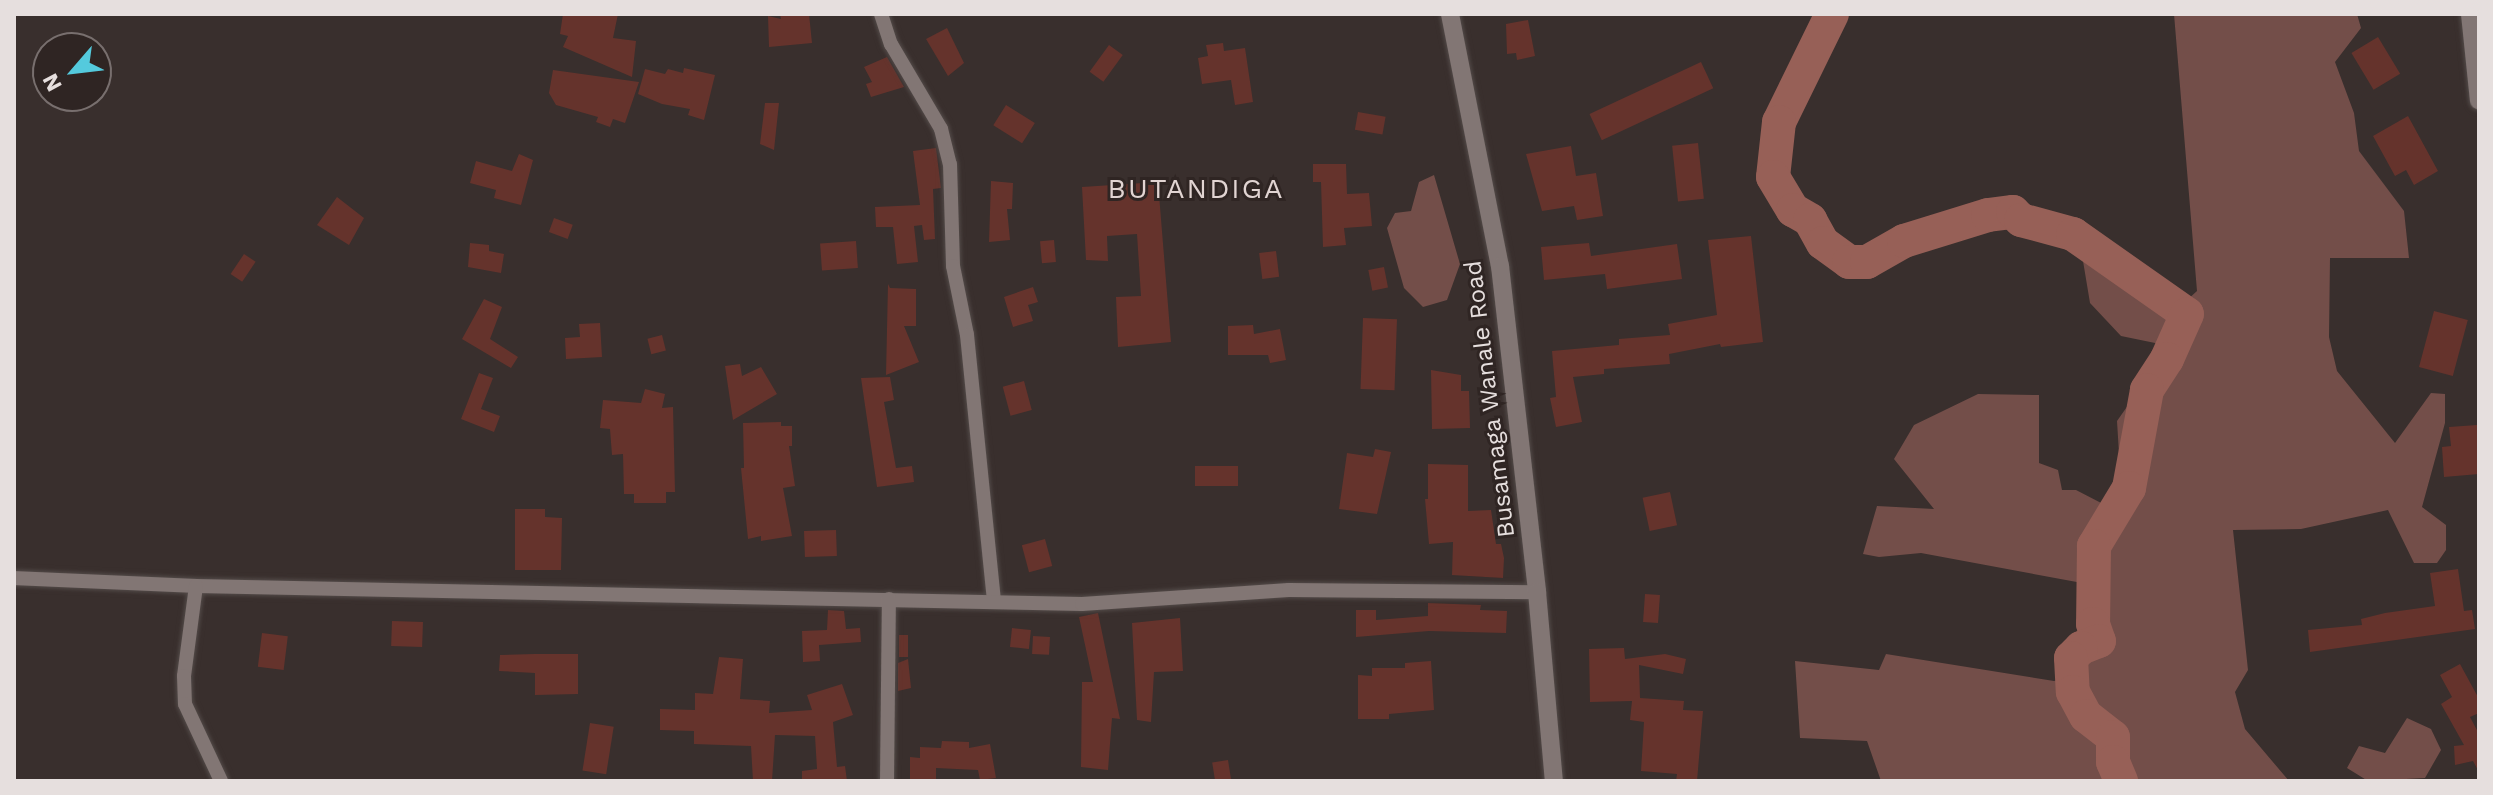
<!DOCTYPE html>
<style>
body{margin:0}
#map{position:relative;width:2493px;height:795px;overflow:hidden;background:#392f2d;font-family:"Work Sans",sans-serif}
div>[style]{position:absolute}
.green>*{inset:0;background:#734e49}
.river>*{height:34px;margin:-17px;padding:0 17px;transform-origin:17px;border-radius:17px;background:#976057}
.building>*{inset:0;background:#65332c;transform-origin:0 0}
.roads{filter:drop-shadow(0 0 2px #534b49) drop-shadow(0 0 2px #534b49)}
.minor>*{height:14px;margin:-7px;padding:0 7px;transform-origin:7px;border-radius:7px;background:#827674}
.tertiary>*{height:18px;margin:-9px;padding:0 9px;transform-origin:9px;border-radius:9px;background:#827674}
span{translate:-50% -50%;white-space:nowrap;text-align:center;line-height:1.15;-webkit-text-stroke:6px #2f2523;paint-order:stroke}
.street-label{font-size:24px;color:#e6dfde}
.quarter-label{font-size:28px;color:#e1d4d2;letter-spacing:2px}
.frame{position:absolute;inset:0;border:16px solid #e6dfde;pointer-events:none}
.north{position:absolute;left:32px;top:32px;width:80px;height:80px;box-sizing:border-box;background:#2f2523;border:2px solid #786f6e;border-radius:50%;rotate:242deg;font-size:22px;font-weight:700;line-height:32px;text-align:center;color:#e6dfde}
.north::after{content:'';display:block;margin:auto;width:28px;height:36px;background:#54cadd;clip-path:polygon(50% 0,100% 100%,50% 72%,0 100%)}
</style>
<div id="map">
<div class="green">
<div style="clip-path:polygon(2174px 14px,2357px 14px,2361px 28px,2335px 62px,2354px 113px,2359px 151px,2404px 211px,2409px 258px,2330px 258px,2329px 337px,2337px 371px,2395px 443px,2431px 393px,2445px 394px,2445px 423px,2422px 507px,2446px 525px,2446px 550px,2437px 563px,2414px 563px,2388px 510px,2301px 529px,2233px 530px,2248px 670px,2235px 692px,2245px 729px,2289px 781px,1881px 781px,1867px 741px,1800px 738px,1795px 661px,1879px 670px,1886px 654px,2054px 681px,2072px 677px,2071px 658px,2090px 639px,2093px 585px,1921px 553px,1879px 557px,1863px 554px,1877px 506px,1934px 509px,1894px 459px,1914px 425px,1978px 394px,2039px 395px,2039px 463px,2058px 470px,2062px 490px,2076px 490px,2107px 506px,2120px 470px,2117px 421px,2145px 381px,2160px 344px,2121px 336px,2090px 303px,2083px 261px,2134px 260px,2186px 301px,2197px 291px)"></div>
<div style="clip-path:polygon(1434px 175px,1460px 264px,1447px 300px,1423px 307px,1404px 288px,1387px 228px,1395px 213px,1411px 211px,1419px 182px)"></div>
<div style="clip-path:polygon(2407px 718px,2431px 729px,2441px 750px,2425px 778px,2368px 781px,2347px 768px,2359px 746px,2385px 753px)"></div>
</div>
<div class="river">
<div style="left:1832px;top:14px;width:120px;rotate:116.1deg"></div>
<div style="left:1779px;top:122px;width:55px;rotate:96.2deg"></div>
<div style="left:1773px;top:177px;width:39px;rotate:59deg"></div>
<div style="left:1793px;top:210px;width:20px;rotate:30deg"></div>
<div style="left:1810px;top:220px;width:26px;rotate:61deg"></div>
<div style="left:1823px;top:243px;width:32px;rotate:36deg"></div>
<div style="left:1849px;top:262px;width:18px"></div>
<div style="left:1867px;top:262px;width:43px;rotate:-29.6deg"></div>
<div style="left:1904px;top:241px;width:88px;rotate:-17.2deg"></div>
<div style="left:1988px;top:215px;width:25px;rotate:-7deg"></div>
<div style="left:2013px;top:212px;width:11px;rotate:45deg"></div>
<div style="left:2021px;top:220px;width:54px;rotate:15.1deg"></div>
<div style="left:2073px;top:234px;width:139px;rotate:35.1deg"></div>
<div style="left:2187px;top:314px;width:49px;rotate:114deg"></div>
<div style="left:2167px;top:359px;width:37px;rotate:123deg"></div>
<div style="left:2147px;top:390px;width:100px;rotate:100.4deg"></div>
<div style="left:2129px;top:488px;width:68px;rotate:121.1deg"></div>
<div style="left:2094px;top:546px;width:78px;rotate:90.7deg"></div>
<div style="left:2093px;top:624px;width:18px;rotate:71deg"></div>
<div style="left:2099px;top:641px;width:19px;rotate:159deg"></div>
<div style="left:2081px;top:648px;width:14px;rotate:135deg"></div>
<div style="left:2071px;top:658px;width:34px;rotate:87deg"></div>
<div style="left:2073px;top:692px;width:27px;rotate:62deg"></div>
<div style="left:2086px;top:716px;width:34px;rotate:38deg"></div>
<div style="left:2113px;top:737px;width:25px;rotate:90deg"></div>
<div style="left:2113px;top:762px;width:21px;rotate:67deg"></div>
</div>
<div class="building">
<div style="clip-path:polygon(563px 14px,618px 14px,613px 38px,636px 41px,632px 77px,563px 47px,568px 36px,560px 34px)"></div>
<div style="clip-path:polygon(780px 14px,809px 14px,812px 43px,769px 47px,768px 16px,781px 19px)"></div>
<div style="clip-path:polygon(1528px 20px,1535px 56px,1517px 60px,1516px 53px,1507px 54px,1506px 24px)"></div>
<div style="clip-path:polygon(947px 28px,964px 63px,948px 76px,926px 39px)"></div>
<div style="left:2378px;top:37px;width:43px;height:31px;rotate:59deg"></div>
<div style="clip-path:polygon(1223px 43px,1224px 51px,1245px 48px,1253px 102px,1235px 105px,1231px 80px,1202px 84px,1198px 58px,1208px 56px,1206px 45px)"></div>
<div style="left:1109px;top:45px;width:17px;height:33px;rotate:36deg"></div>
<div style="clip-path:polygon(887px 57px,904px 87px,871px 97px,866px 84px,872px 82px,864px 67px)"></div>
<div style="left:1701px;top:62px;width:29px;height:123px;rotate:65deg"></div>
<div style="clip-path:polygon(684px 68px,715px 75px,704px 120px,688px 115px,690px 109px,662px 104px,638px 94px,645px 69px,665px 74px,668px 69px,683px 73px)"></div>
<div style="clip-path:polygon(553px 70px,639px 82px,625px 123px,613px 119px,610px 127px,596px 122px,598px 117px,556px 105px,549px 93px)"></div>
<div style="clip-path:polygon(765px 103px,779px 103px,774px 150px,760px 144px)"></div>
<div style="left:1006px;top:105px;width:34px;height:24px;rotate:32deg"></div>
<div style="left:1358px;top:112px;width:28px;height:18px;rotate:10deg"></div>
<div style="clip-path:polygon(2408px 116px,2438px 171px,2414px 185px,2406px 170px,2395px 176px,2373px 136px)"></div>
<div style="left:1698px;top:143px;width:56px;height:26px;rotate:84deg"></div>
<div style="clip-path:polygon(1571px 146px,1576px 176px,1596px 173px,1603px 216px,1577px 220px,1574px 206px,1542px 211px,1526px 154px)"></div>
<div style="clip-path:polygon(936px 148px,941px 188px,933px 189px,935px 239px,924px 240px,922px 225px,914px 226px,918px 262px,897px 264px,893px 227px,876px 227px,875px 207px,920px 205px,913px 151px)"></div>
<div style="clip-path:polygon(519px 154px,533px 160px,521px 205px,494px 198px,496px 190px,470px 183px,476px 161px,512px 171px)"></div>
<div style="clip-path:polygon(1313px 164px,1346px 164px,1347px 194px,1369px 193px,1372px 226px,1344px 228px,1346px 245px,1323px 247px,1321px 182px,1313px 182px)"></div>
<div style="clip-path:polygon(991px 181px,1013px 183px,1012px 209px,1007px 209px,1010px 240px,989px 242px)"></div>
<div style="clip-path:polygon(1158px 182px,1171px 342px,1118px 347px,1116px 297px,1141px 296px,1137px 234px,1107px 236px,1108px 261px,1086px 260px,1082px 187px)"></div>
<div style="clip-path:polygon(337px 197px,364px 218px,349px 245px,317px 225px)"></div>
<div style="left:554px;top:218px;width:20px;height:15px;rotate:20deg"></div>
<div style="clip-path:polygon(1751px 236px,1763px 342px,1721px 347px,1720px 344px,1669px 354px,1670px 364px,1604px 369px,1604px 374px,1573px 377px,1582px 422px,1556px 427px,1550px 398px,1556px 397px,1552px 351px,1619px 345px,1619px 339px,1670px 335px,1668px 324px,1717px 315px,1708px 240px)"></div>
<div style="left:1054px;top:240px;width:22px;height:14px;rotate:85deg"></div>
<div style="left:856px;top:241px;width:27px;height:36px;rotate:86deg"></div>
<div style="clip-path:polygon(470px 243px,489px 245px,489px 251px,504px 254px,501px 273px,468px 267px)"></div>
<div style="clip-path:polygon(1589px 243px,1591px 256px,1677px 244px,1682px 279px,1607px 289px,1605px 274px,1544px 280px,1541px 247px)"></div>
<div style="left:1276px;top:251px;width:26px;height:17px;rotate:83deg"></div>
<div style="left:244px;top:254px;width:14px;height:24px;rotate:34deg"></div>
<div style="left:1384px;top:267px;width:21px;height:16px;rotate:79deg"></div>
<div style="clip-path:polygon(888px 284px,890px 288px,916px 289px,916px 326px,904px 326px,919px 362px,886px 375px)"></div>
<div style="clip-path:polygon(1033px 287px,1038px 302px,1028px 305px,1033px 321px,1013px 327px,1004px 297px)"></div>
<div style="clip-path:polygon(484px 299px,502px 307px,490px 339px,518px 357px,511px 368px,462px 339px)"></div>
<div style="left:2434px;top:311px;width:35px;height:58px;rotate:15deg"></div>
<div style="left:1363px;top:318px;width:34px;height:71px;rotate:2deg"></div>
<div style="clip-path:polygon(600px 323px,602px 357px,566px 359px,565px 338px,580px 337px,579px 324px)"></div>
<div style="clip-path:polygon(1253px 325px,1254px 334px,1280px 329px,1286px 360px,1270px 363px,1268px 355px,1228px 355px,1228px 326px)"></div>
<div style="left:662px;top:335px;width:16px;height:15px;rotate:76deg"></div>
<div style="clip-path:polygon(740px 364px,742px 376px,761px 367px,777px 394px,733px 420px,725px 366px)"></div>
<div style="clip-path:polygon(1431px 370px,1461px 375px,1461px 391px,1469px 391px,1470px 428px,1432px 429px)"></div>
<div style="clip-path:polygon(479px 373px,493px 378px,481px 409px,500px 416px,494px 432px,461px 419px)"></div>
<div style="clip-path:polygon(890px 377px,894px 400px,884px 402px,896px 468px,912px 466px,914px 482px,877px 487px,861px 378px)"></div>
<div style="left:1024px;top:381px;width:30px;height:22px;rotate:75deg"></div>
<div style="clip-path:polygon(645px 389px,665px 394px,662px 408px,673px 407px,675px 492px,666px 492px,666px 503px,634px 503px,634px 494px,624px 494px,623px 454px,612px 455px,610px 429px,600px 428px,603px 400px,641px 403px)"></div>
<div style="clip-path:polygon(781px 422px,781px 426px,792px 426px,792px 446px,789px 446px,795px 486px,783px 488px,792px 536px,761px 541px,761px 536px,748px 539px,741px 468px,744px 468px,743px 423px)"></div>
<div style="clip-path:polygon(2477px 425px,2479px 474px,2444px 477px,2442px 447px,2451px 446px,2449px 427px)"></div>
<div style="clip-path:polygon(1375px 449px,1391px 452px,1377px 514px,1339px 509px,1347px 453px,1373px 457px)"></div>
<div style="clip-path:polygon(1428px 464px,1468px 465px,1468px 511px,1491px 510px,1496px 544px,1501px 544px,1504px 558px,1503px 578px,1452px 575px,1453px 542px,1429px 544px,1425px 499px,1428px 499px)"></div>
<div style="left:1195px;top:466px;width:43px;height:20px"></div>
<div style="left:1670px;top:492px;width:34px;height:28px;rotate:78deg"></div>
<div style="clip-path:polygon(515px 509px,545px 509px,545px 517px,562px 518px,561px 570px,515px 570px)"></div>
<div style="left:836px;top:530px;width:26px;height:32px;rotate:88deg"></div>
<div style="left:1045px;top:539px;width:28px;height:24px;rotate:75deg"></div>
<div style="clip-path:polygon(2458px 569px,2464px 611px,2472px 610px,2475px 629px,2310px 652px,2308px 630px,2362px 625px,2361px 619px,2385px 613px,2435px 606px,2430px 573px)"></div>
<div style="left:1645px;top:594px;width:15px;height:28px;rotate:4deg"></div>
<div style="clip-path:polygon(1428px 603px,1481px 605px,1480px 610px,1507px 611px,1506px 633px,1429px 631px,1356px 637px,1356px 610px,1376px 610px,1376px 620px,1428px 616px)"></div>
<div style="clip-path:polygon(828px 610px,844px 611px,846px 629px,860px 628px,861px 642px,819px 645px,820px 661px,803px 662px,802px 631px,827px 630px)"></div>
<div style="clip-path:polygon(1098px 613px,1120px 719px,1112px 718px,1108px 770px,1081px 767px,1082px 682px,1093px 682px,1079px 617px)"></div>
<div style="clip-path:polygon(1180px 618px,1183px 671px,1154px 672px,1151px 722px,1137px 720px,1132px 623px)"></div>
<div style="left:392px;top:621px;width:31px;height:25px;rotate:2deg"></div>
<div style="left:1012px;top:628px;width:19px;height:19px;rotate:6deg"></div>
<div style="left:262px;top:633px;width:26px;height:34px;rotate:7deg"></div>
<div style="left:899px;top:635px;width:9px;height:22px"></div>
<div style="left:1033px;top:636px;width:17px;height:18px;rotate:3deg"></div>
<div style="clip-path:polygon(1624px 648px,1625px 659px,1665px 654px,1686px 659px,1683px 674px,1639px 665px,1640px 698px,1684px 701px,1683px 710px,1703px 711px,1697px 781px,1676px 781px,1677px 774px,1641px 771px,1644px 722px,1630px 720px,1632px 701px,1590px 702px,1589px 649px)"></div>
<div style="clip-path:polygon(535px 654px,578px 654px,578px 694px,535px 695px,535px 673px,499px 671px,500px 655px)"></div>
<div style="clip-path:polygon(719px 657px,743px 659px,740px 699px,770px 701px,769px 713px,812px 710px,807px 695px,842px 684px,853px 715px,833px 722px,837px 767px,845px 766px,847px 781px,802px 781px,802px 771px,817px 769px,815px 736px,775px 735px,772px 781px,753px 781px,751px 746px,694px 744px,694px 731px,660px 730px,660px 709px,695px 710px,695px 693px,713px 694px)"></div>
<div style="clip-path:polygon(908px 659px,911px 688px,898px 691px,898px 663px)"></div>
<div style="clip-path:polygon(1431px 661px,1434px 710px,1389px 714px,1389px 719px,1358px 719px,1358px 675px,1372px 676px,1372px 668px,1405px 668px,1405px 663px)"></div>
<div style="clip-path:polygon(2460px 664px,2479px 699px,2479px 713px,2470px 717px,2479px 734px,2479px 772px,2473px 761px,2455px 765px,2454px 746px,2464px 745px,2441px 704px,2452px 697px,2440px 675px)"></div>
<div style="left:590px;top:723px;width:24px;height:48px;rotate:9deg"></div>
<div style="clip-path:polygon(942px 741px,969px 742px,969px 748px,990px 744px,996px 778px,980px 780px,978px 770px,936px 768px,936px 781px,910px 781px,910px 757px,920px 758px,920px 747px,941px 748px)"></div>
<div style="left:1228px;top:760px;width:20px;height:16px;rotate:81deg"></div>
</div>
<div class="roads">
<div class="minor">
<div style="left:881px;top:14px;width:32px;rotate:72deg"></div>
<div style="left:891px;top:44px;width:99px;rotate:59.5deg"></div>
<div style="left:941px;top:129px;width:36px;rotate:76deg"></div>
<div style="left:950px;top:164px;width:102px;rotate:88.3deg"></div>
<div style="left:953px;top:266px;width:70px;rotate:78.5deg"></div>
<div style="left:967px;top:335px;width:266px;rotate:84.2deg"></div>
<div style="left:14px;top:578px;width:182px;rotate:2.5deg"></div>
<div style="left:196px;top:586px;width:886px;rotate:1.16deg"></div>
<div style="left:1082px;top:604px;width:207px;rotate:-3.9deg"></div>
<div style="left:1289px;top:590px;width:248px;rotate:0.5deg"></div>
<div style="left:196px;top:586px;width:91px;rotate:97.6deg"></div>
<div style="left:184px;top:676px;width:28px;rotate:88deg"></div>
<div style="left:185px;top:704px;width:85px;rotate:64.9deg"></div>
<div style="left:887px;top:781px;width:182px;rotate:-89.4deg"></div>
</div>
<div class="tertiary">
<div style="left:1450px;top:14px;width:257px;rotate:78.8deg"></div>
<div style="left:1500px;top:266px;width:328px;rotate:83.5deg"></div>
<div style="left:1537px;top:592px;width:190px;rotate:84.9deg"></div>
<div style="left:2470px;top:14px;width:87px;rotate:84.1deg"></div>
</div>
</div>
<div class="street-label">
<span style="left:1490px;top:399px;rotate:-97deg">Busamaga Wanale Road</span>
</div>
<div class="quarter-label">
<span style="left:1196px;top:189px">BUTANDIGA</span>
</div>
<div class="frame"></div>
<div class="north">N</div>
</div>
